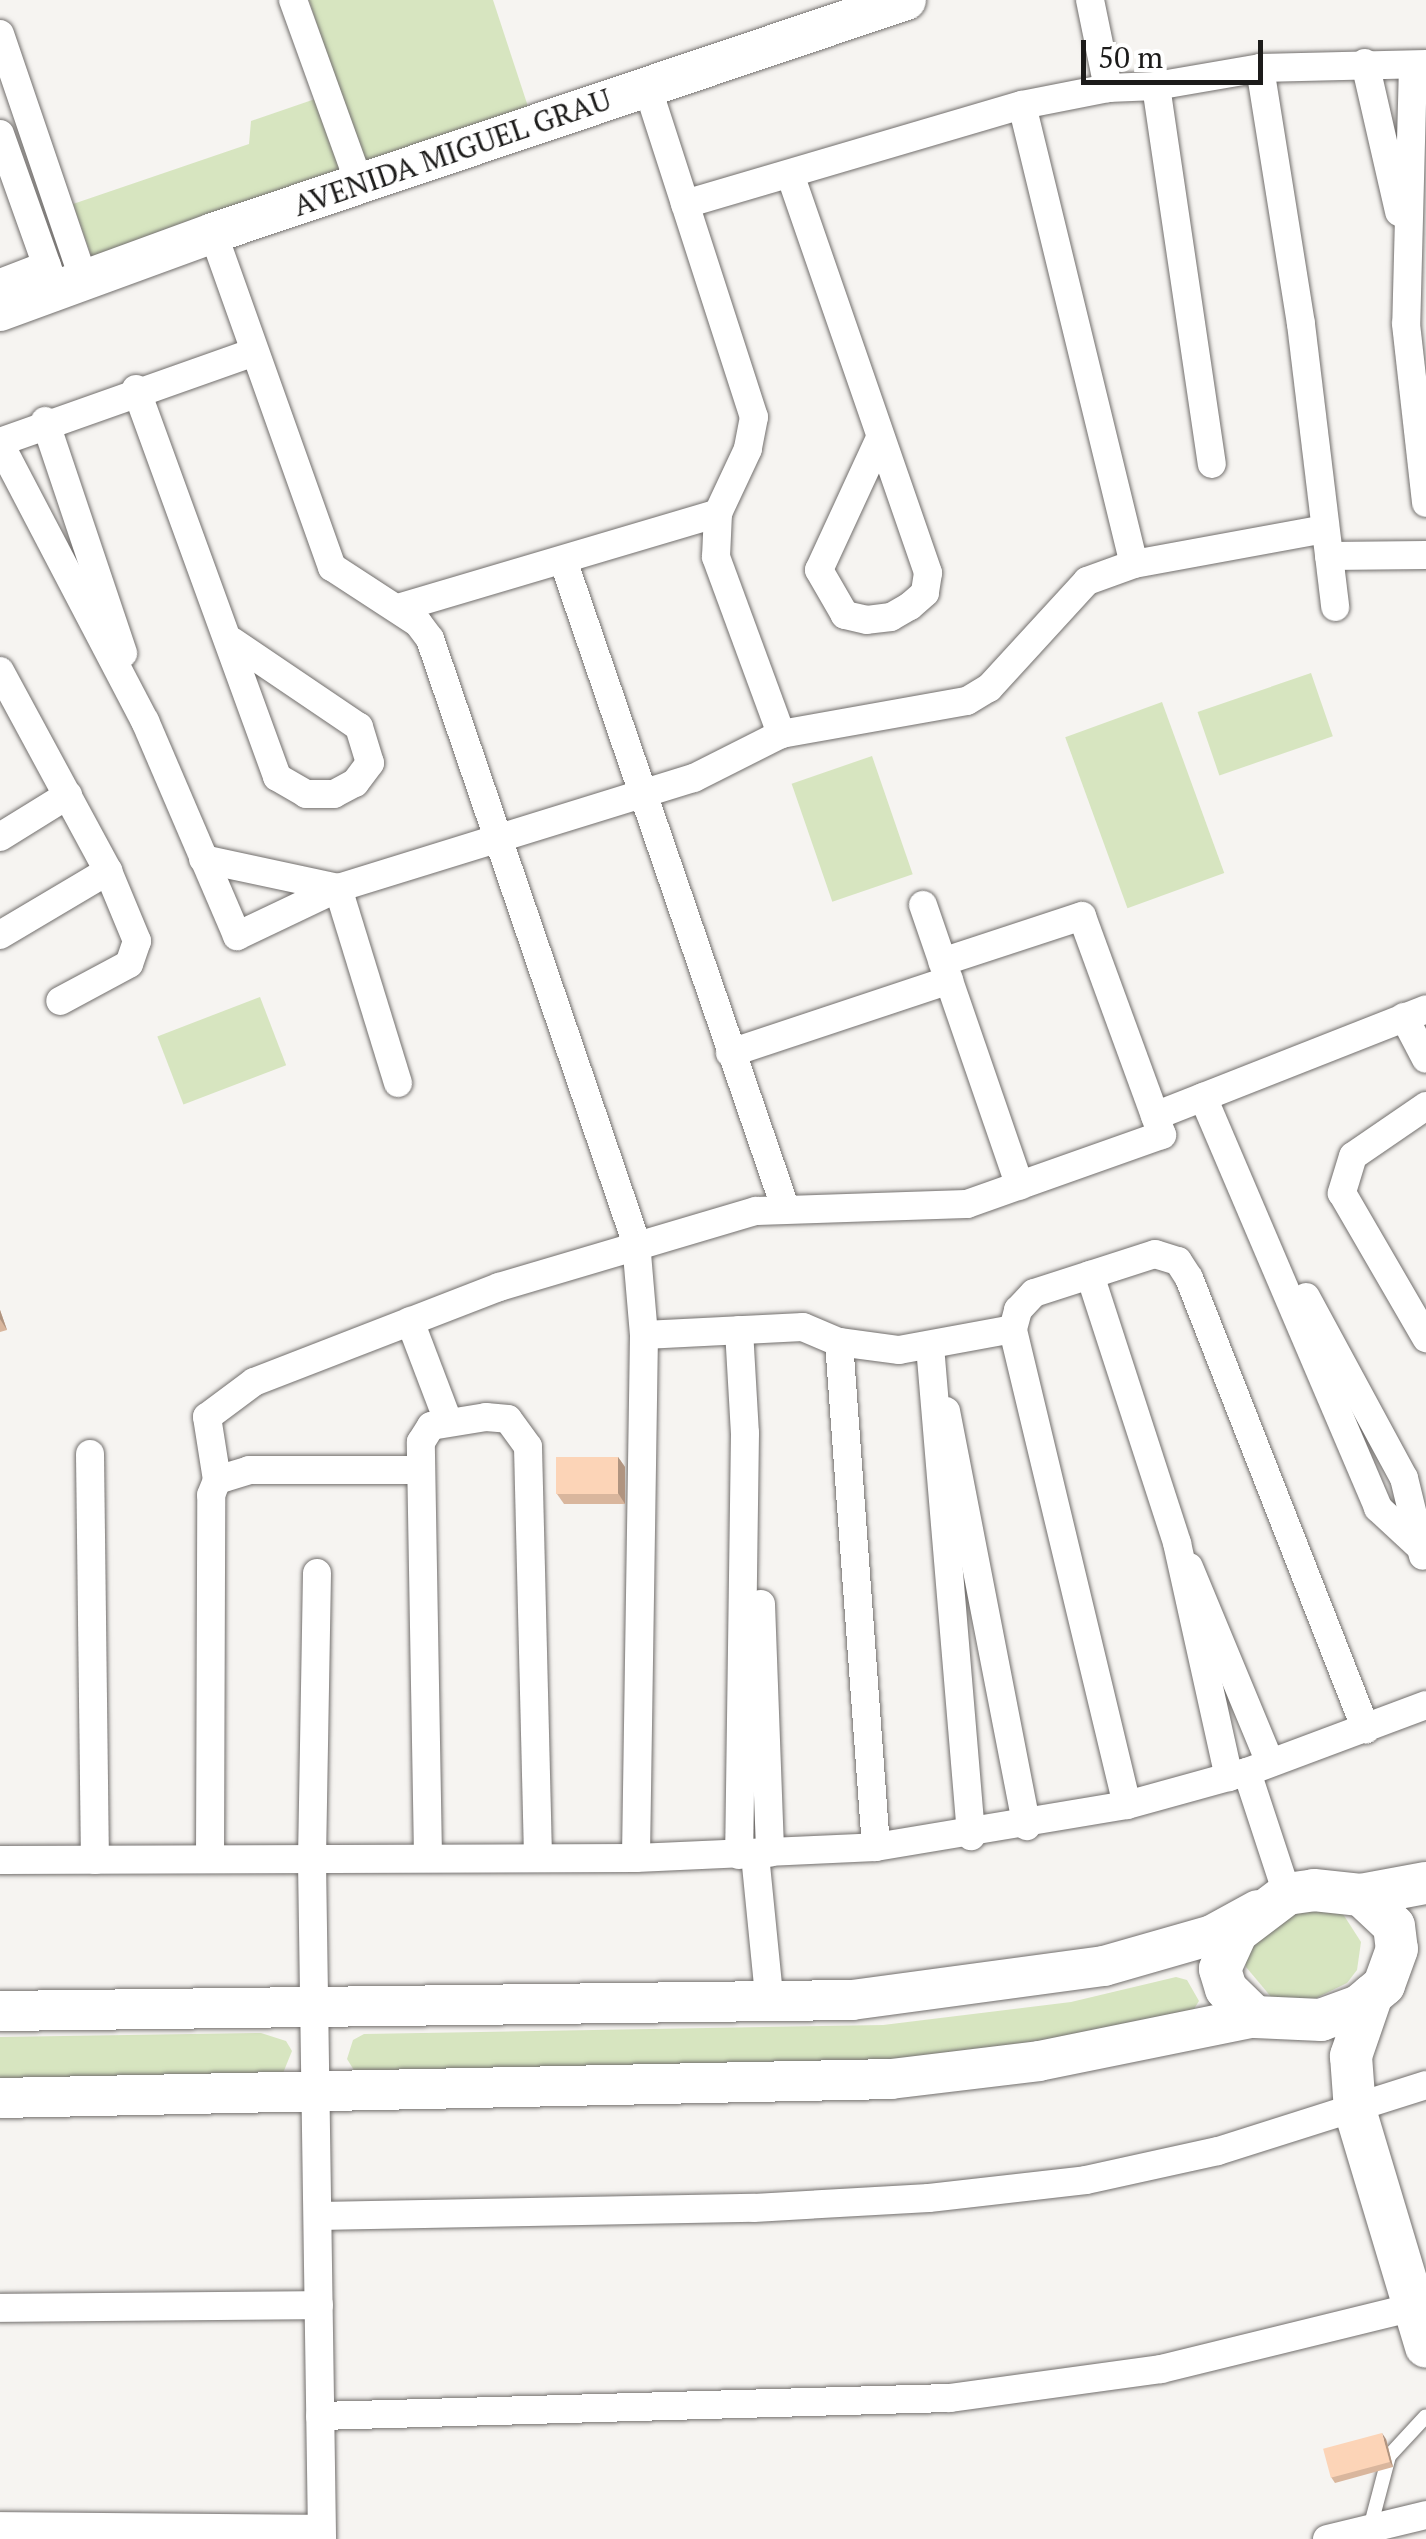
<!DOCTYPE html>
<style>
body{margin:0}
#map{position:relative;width:1426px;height:2539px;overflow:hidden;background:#f6f4f1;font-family:"PT Serif",serif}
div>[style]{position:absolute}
.green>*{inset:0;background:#d7e5c0;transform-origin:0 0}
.roads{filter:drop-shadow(0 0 2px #726f6d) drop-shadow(0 0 2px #726f6d)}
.service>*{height:14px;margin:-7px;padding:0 7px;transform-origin:7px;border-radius:7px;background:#fff}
.minor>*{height:28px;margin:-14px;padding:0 14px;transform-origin:14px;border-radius:14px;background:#fff}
.secondary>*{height:40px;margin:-20px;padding:0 20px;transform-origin:20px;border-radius:20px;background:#fff}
.primary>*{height:42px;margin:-21px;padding:0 21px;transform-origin:21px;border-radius:21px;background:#fff}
.wall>*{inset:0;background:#d9b69d}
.shaded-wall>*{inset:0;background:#b09480}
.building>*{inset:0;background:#fcd4b7;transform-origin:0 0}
span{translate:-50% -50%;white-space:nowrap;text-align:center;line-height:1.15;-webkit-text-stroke:9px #fff;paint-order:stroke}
.street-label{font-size:30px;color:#1c1b1a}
.scale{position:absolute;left:1081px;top:40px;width:182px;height:45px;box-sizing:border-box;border:5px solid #1c1b1a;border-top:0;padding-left:12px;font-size:30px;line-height:35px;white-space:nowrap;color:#1c1b1a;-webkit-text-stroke:8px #fff;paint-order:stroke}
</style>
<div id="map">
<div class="green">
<div style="clip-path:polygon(309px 0,493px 0,538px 137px,369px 182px)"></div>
<div style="clip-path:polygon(318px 98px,342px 169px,98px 275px,73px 204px,249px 144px,251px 121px)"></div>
<div style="left:1311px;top:673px;width:67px;height:120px;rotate:71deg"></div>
<div style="left:1162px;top:702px;width:182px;height:103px;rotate:70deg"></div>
<div style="left:872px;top:756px;width:125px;height:85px;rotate:71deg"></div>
<div style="left:260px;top:997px;width:73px;height:110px;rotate:69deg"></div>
<div style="clip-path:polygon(1291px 1907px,1343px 1914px,1361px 1942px,1357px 1970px,1347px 1983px,1310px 2001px,1272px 1998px,1246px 1967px,1246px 1951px)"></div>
<div style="clip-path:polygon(1176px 1977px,1187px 1980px,1199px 2001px,1187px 2020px,899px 2066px,357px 2075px,347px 2059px,353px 2040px,364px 2034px,883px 2025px,1071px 2002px)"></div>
<div style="clip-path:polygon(261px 2033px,286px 2041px,292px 2051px,281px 2078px,0 2087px,0 2037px)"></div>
</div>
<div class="roads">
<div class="service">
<div style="left:1370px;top:2528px;width:74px;rotate:-75.2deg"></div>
<div style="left:1389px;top:2456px;width:54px;rotate:-47.2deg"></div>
</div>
<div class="minor">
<div style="left:293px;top:0;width:197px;rotate:70.1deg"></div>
<div style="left:1090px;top:0;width:90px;rotate:78.4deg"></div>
<div style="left:0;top:34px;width:261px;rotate:71.2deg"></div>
<div style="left:1365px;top:63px;width:153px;rotate:77.1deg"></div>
<div style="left:1413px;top:65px;width:259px;rotate:91.5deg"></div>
<div style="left:1406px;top:324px;width:180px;rotate:83.6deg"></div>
<div style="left:1260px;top:68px;width:259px;rotate:80.9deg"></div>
<div style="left:1301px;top:324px;width:285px;rotate:83.1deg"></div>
<div style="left:647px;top:86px;width:348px;rotate:72.1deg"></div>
<div style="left:754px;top:417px;width:33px;rotate:101deg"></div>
<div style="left:748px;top:449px;width:71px;rotate:115.1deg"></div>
<div style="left:718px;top:513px;width:44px;rotate:92.6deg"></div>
<div style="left:716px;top:557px;width:189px;rotate:69.8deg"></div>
<div style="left:1156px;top:86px;width:382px;rotate:81.6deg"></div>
<div style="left:1022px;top:105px;width:472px;rotate:76.3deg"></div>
<div style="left:0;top:134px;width:167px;rotate:70.4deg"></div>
<div style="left:790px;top:174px;width:422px;rotate:70.9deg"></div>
<div style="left:928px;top:573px;width:20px;rotate:99deg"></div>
<div style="left:925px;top:593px;width:20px;rotate:139deg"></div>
<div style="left:910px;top:606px;width:22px;rotate:150deg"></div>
<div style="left:891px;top:617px;width:24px;rotate:173deg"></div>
<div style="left:867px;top:620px;width:23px;rotate:-167deg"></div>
<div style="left:845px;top:615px;width:52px;rotate:-120deg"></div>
<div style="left:819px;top:570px;width:145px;rotate:-65.2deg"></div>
<div style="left:685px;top:204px;width:351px;rotate:-16.4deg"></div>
<div style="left:1022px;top:105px;width:88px;rotate:-11.2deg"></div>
<div style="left:1108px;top:88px;width:48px;rotate:-2.4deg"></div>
<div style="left:1156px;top:86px;width:106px;rotate:-9.8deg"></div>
<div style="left:1260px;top:68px;width:166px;rotate:-1.4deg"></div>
<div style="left:213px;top:233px;width:355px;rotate:70.4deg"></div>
<div style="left:332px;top:567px;width:103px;rotate:33.1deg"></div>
<div style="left:418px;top:623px;width:20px;rotate:53deg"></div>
<div style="left:430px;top:639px;width:637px;rotate:71.14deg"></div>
<div style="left:636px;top:1242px;width:93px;rotate:85.1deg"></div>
<div style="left:644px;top:1335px;width:523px;rotate:90.88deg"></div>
<div style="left:0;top:283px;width:50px;rotate:-21deg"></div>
<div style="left:136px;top:389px;width:413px;rotate:70deg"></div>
<div style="left:277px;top:777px;width:34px;rotate:30deg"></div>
<div style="left:306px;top:794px;width:28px"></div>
<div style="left:334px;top:794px;width:24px;rotate:-28deg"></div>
<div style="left:355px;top:783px;width:25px;rotate:-53deg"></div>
<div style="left:370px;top:763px;width:38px;rotate:-107deg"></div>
<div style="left:359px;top:727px;width:153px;rotate:-145.9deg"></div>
<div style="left:45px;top:421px;width:245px;rotate:71.4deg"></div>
<div style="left:0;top:442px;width:266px;rotate:-19.5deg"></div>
<div style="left:0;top:444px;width:313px;rotate:62.4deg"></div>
<div style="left:145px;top:721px;width:234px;rotate:66.8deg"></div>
<div style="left:237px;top:936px;width:112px;rotate:-25.4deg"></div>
<div style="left:338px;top:888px;width:373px;rotate:-17.2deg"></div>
<div style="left:694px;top:778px;width:97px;rotate:-26.8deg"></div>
<div style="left:781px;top:734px;width:189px;rotate:-10.1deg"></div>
<div style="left:967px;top:701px;width:26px;rotate:-31deg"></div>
<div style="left:989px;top:688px;width:145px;rotate:-47.5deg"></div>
<div style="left:1087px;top:581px;width:50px;rotate:-19.9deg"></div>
<div style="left:1134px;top:564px;width:194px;rotate:-10.4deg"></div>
<div style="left:1329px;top:556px;width:97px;rotate:-0.6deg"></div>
<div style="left:564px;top:563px;width:681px;rotate:71.06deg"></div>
<div style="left:398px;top:608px;width:334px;rotate:-16.5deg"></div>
<div style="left:0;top:671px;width:227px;rotate:61.6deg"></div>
<div style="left:108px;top:871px;width:76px;rotate:67.5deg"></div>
<div style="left:137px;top:941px;width:24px;rotate:109deg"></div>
<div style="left:129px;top:964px;width:78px;rotate:151.8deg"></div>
<div style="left:0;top:837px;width:80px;rotate:-31.7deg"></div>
<div style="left:203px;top:859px;width:138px;rotate:12.1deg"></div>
<div style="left:338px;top:888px;width:204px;rotate:72.9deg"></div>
<div style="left:923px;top:905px;width:297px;rotate:71deg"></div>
<div style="left:0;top:935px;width:126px;rotate:-30.7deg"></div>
<div style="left:1404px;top:1017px;width:47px;rotate:62.4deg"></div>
<div style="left:730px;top:1053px;width:231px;rotate:-18.4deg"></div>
<div style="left:1203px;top:1097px;width:447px;rotate:66.9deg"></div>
<div style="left:1378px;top:1508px;width:54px;rotate:42.8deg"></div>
<div style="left:1426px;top:1106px;width:88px;rotate:145.6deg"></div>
<div style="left:1353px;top:1156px;width:39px;rotate:107deg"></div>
<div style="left:1342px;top:1193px;width:168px;rotate:59.9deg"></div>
<div style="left:1155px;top:1116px;width:291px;rotate:-21.5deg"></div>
<div style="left:1090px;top:1275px;width:282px;rotate:72deg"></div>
<div style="left:1177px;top:1543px;width:240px;rotate:77.5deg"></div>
<div style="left:1306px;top:1297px;width:206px;rotate:61.6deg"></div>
<div style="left:1404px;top:1478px;width:80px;rotate:76.3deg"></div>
<div style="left:410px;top:1321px;width:107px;rotate:69.2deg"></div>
<div style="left:739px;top:1330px;width:103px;rotate:86.7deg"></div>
<div style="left:745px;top:1433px;width:422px;rotate:90.8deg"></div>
<div style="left:644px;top:1335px;width:159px;rotate:-2.9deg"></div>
<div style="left:803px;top:1327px;width:39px;rotate:23deg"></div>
<div style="left:839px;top:1342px;width:61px;rotate:7.6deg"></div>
<div style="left:899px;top:1350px;width:116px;rotate:-10.4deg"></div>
<div style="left:839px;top:1342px;width:506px;rotate:85.81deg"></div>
<div style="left:930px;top:1346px;width:492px;rotate:85.2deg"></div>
<div style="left:946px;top:1411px;width:423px;rotate:79deg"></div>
<div style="left:90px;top:1454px;width:406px;rotate:89.3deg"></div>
<div style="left:217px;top:1480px;width:64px;rotate:-99deg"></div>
<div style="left:207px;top:1417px;width:59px;rotate:-36.7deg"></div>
<div style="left:254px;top:1382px;width:263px;rotate:-21.2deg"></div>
<div style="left:499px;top:1287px;width:268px;rotate:-16.5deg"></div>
<div style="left:756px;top:1211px;width:211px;rotate:-1.9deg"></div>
<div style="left:967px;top:1204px;width:207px;rotate:-19.5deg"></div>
<div style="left:1162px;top:1135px;width:233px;rotate:-110.1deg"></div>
<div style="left:1082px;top:916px;width:147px;rotate:161.8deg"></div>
<div style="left:1189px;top:1567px;width:212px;rotate:67.5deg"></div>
<div style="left:317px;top:1573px;width:288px;rotate:91deg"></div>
<div style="left:312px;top:1861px;width:678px;rotate:89.15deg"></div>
<div style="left:761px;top:1604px;width:249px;rotate:87.9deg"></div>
<div style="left:1247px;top:1772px;width:128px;rotate:71.8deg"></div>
<div style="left:1127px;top:1805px;width:489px;rotate:-103.5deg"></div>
<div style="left:1013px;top:1329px;width:20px;rotate:-75deg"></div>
<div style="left:1018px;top:1310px;width:23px;rotate:-47deg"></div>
<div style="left:1034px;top:1293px;width:127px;rotate:-17.9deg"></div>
<div style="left:1155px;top:1254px;width:24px;rotate:17deg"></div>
<div style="left:1178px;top:1261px;width:20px;rotate:57deg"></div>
<div style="left:1189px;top:1278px;width:485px;rotate:68.6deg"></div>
<div style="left:755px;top:1855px;width:150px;rotate:84.3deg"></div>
<div style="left:428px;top:1856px;width:414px;rotate:-91deg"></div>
<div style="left:421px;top:1442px;width:19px;rotate:-58deg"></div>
<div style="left:431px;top:1426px;width:56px;rotate:-9.3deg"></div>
<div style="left:486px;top:1417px;width:22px;rotate:5deg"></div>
<div style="left:508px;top:1419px;width:34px;rotate:54deg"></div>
<div style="left:528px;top:1447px;width:407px;rotate:88.6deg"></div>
<div style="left:210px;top:1859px;width:364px;rotate:-89.8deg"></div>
<div style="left:211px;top:1495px;width:16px;rotate:-68deg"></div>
<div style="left:217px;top:1480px;width:34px;rotate:-17deg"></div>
<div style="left:249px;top:1470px;width:171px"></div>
<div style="left:0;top:1860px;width:636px;rotate:-0.18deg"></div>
<div style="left:636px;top:1858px;width:240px;rotate:-2.6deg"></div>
<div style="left:876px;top:1847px;width:254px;rotate:-9.5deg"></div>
<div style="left:1127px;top:1805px;width:124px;rotate:-15.4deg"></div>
<div style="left:1247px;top:1772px;width:191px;rotate:-20.5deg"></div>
<div style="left:318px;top:2216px;width:436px;rotate:-1.1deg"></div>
<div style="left:754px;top:2208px;width:175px;rotate:-3.3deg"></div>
<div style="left:929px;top:2198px;width:158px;rotate:-6.5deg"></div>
<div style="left:1086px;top:2180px;width:135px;rotate:-12.4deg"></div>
<div style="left:1218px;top:2151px;width:218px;rotate:-17.6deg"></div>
<div style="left:0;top:2308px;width:319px;rotate:-0.5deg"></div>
<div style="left:320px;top:2416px;width:630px;rotate:-1.64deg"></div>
<div style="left:950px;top:2398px;width:213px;rotate:-7.8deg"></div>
<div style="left:1161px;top:2369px;width:273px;rotate:-13.8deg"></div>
<div style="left:0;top:2526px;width:321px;rotate:0.5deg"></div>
<div style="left:1327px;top:2539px;width:102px;rotate:-13.6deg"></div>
</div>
<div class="secondary">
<div style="left:0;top:311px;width:227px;rotate:-20.1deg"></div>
<div style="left:213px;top:233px;width:731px;rotate:-18.58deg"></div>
<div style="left:0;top:2011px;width:852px;rotate:-0.74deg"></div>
<div style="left:852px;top:2000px;width:254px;rotate:-7.7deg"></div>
<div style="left:1104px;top:1966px;width:112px;rotate:-16deg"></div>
<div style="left:1212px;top:1935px;width:52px;rotate:-28.5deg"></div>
<div style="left:0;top:2098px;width:891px;rotate:-1.22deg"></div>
<div style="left:891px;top:2079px;width:149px;rotate:-6.9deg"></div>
<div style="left:1039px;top:2061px;width:220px;rotate:-11.5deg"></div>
</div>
<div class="primary">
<div style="left:1314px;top:1890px;width:47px;rotate:6.1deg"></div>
<div style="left:1361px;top:1895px;width:45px;rotate:43.2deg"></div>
<div style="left:1394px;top:1926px;width:23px;rotate:83deg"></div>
<div style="left:1397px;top:1949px;width:38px;rotate:110deg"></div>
<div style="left:1384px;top:1985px;width:33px;rotate:140deg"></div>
<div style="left:1359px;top:2006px;width:40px;rotate:159.8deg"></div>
<div style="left:1321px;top:2020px;width:66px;rotate:-177.4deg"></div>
<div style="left:1255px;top:2017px;width:40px;rotate:-136deg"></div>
<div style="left:1226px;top:1989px;width:21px;rotate:-107deg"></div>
<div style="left:1220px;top:1969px;width:41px;rotate:-65.3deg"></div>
<div style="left:1237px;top:1932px;width:63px;rotate:-37.2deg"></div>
<div style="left:1287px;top:1894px;width:27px;rotate:-8deg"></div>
<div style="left:1361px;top:1895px;width:66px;rotate:-10.5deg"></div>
<div style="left:1372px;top:1995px;width:65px;rotate:109deg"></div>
<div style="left:1351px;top:2056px;width:54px;rotate:85.8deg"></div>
<div style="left:1355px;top:2110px;width:247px;rotate:73.3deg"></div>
</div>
</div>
<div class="wall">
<div style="clip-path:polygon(0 1310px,7px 1330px,0 1332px)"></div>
<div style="clip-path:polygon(618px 1457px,625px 1467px,625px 1504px,564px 1504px,557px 1494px)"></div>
<div style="clip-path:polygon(1386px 2439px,1393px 2467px,1335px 2483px,1331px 2477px)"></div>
</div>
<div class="shaded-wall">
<div style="clip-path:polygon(0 1310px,7px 1330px,0 1319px)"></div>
<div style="clip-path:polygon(618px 1457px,625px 1467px,625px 1504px,618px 1493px)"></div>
<div style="clip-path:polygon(1382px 2433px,1386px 2439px,1393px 2467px,1390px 2462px)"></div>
</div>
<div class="building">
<div style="left:556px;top:1457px;width:62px;height:37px"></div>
<div style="left:1382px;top:2433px;width:30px;height:61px;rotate:75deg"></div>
</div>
<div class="street-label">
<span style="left:452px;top:152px;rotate:-19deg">AVENIDA MIGUEL GRAU</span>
</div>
<div class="scale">50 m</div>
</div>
